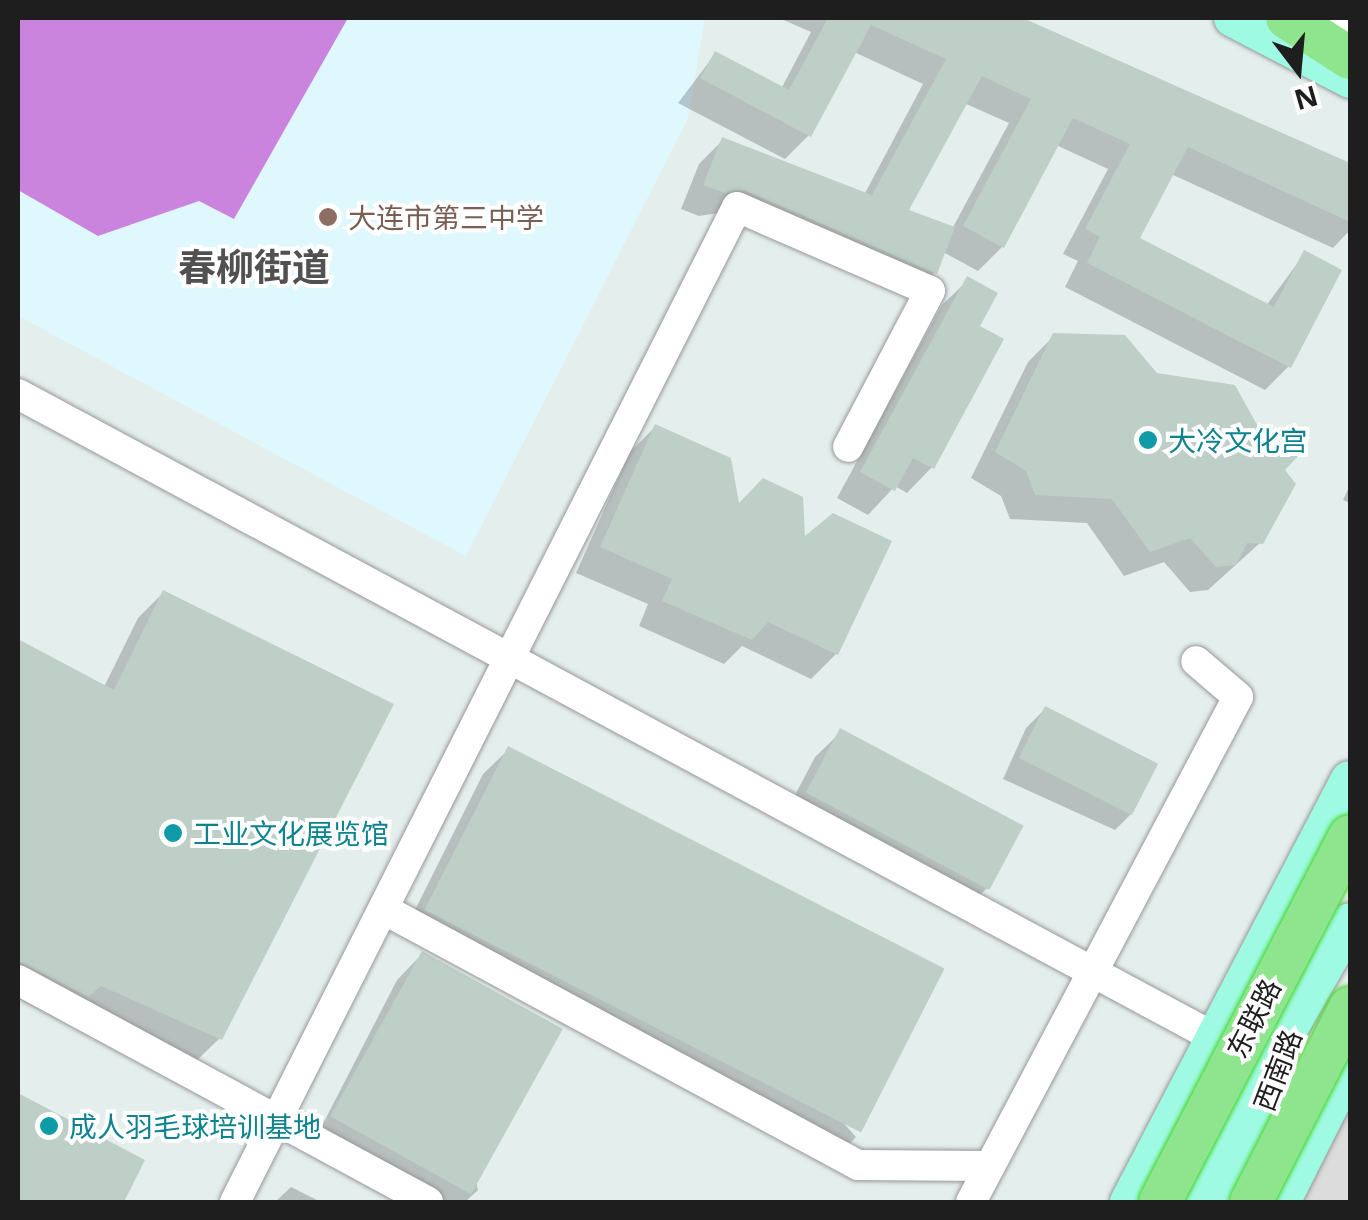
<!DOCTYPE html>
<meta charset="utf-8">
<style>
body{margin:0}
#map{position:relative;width:1368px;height:1220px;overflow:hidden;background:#e4efed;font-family:"Noto Sans","Noto Sans SC",sans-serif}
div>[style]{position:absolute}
.residential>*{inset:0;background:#dbdcdb}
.education>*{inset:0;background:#def8fe}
.pitch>*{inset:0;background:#cb84dd}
.shadow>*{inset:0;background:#0003}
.building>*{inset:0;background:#becfc8;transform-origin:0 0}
.roads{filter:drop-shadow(0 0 2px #989898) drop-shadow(0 0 2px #989898)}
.minor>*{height:30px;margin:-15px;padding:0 15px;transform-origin:15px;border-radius:15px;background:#fff}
.major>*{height:38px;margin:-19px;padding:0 19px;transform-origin:19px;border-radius:19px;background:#9ffae3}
.highway>*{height:42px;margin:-21px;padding:0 21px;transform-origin:21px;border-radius:21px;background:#8ee58e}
.bridges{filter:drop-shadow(0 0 2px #43d728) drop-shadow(0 0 2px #43d728)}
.highway-bridge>*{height:42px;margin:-21px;padding:0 21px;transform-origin:21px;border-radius:21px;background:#8ee58e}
.dots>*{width:28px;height:28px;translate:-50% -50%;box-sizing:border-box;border:5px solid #fff;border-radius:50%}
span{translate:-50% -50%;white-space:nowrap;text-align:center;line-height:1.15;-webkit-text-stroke:8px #fff;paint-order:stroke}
.education-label{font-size:28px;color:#785e54}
.left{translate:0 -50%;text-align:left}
.culture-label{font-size:28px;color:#0d838f}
.street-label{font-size:28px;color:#1e1e1e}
.district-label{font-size:38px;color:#515151;font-weight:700}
.frame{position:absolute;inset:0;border:20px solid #1e1e1e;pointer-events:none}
.north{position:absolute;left:1248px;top:20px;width:100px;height:100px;-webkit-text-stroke:8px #fff;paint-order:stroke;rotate:164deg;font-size:28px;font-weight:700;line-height:40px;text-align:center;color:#1e1e1e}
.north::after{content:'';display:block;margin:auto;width:35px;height:45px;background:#1e1e1e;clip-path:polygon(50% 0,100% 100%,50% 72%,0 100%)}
</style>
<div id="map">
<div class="residential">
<div style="clip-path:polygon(1350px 1087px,1350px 1202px,1289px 1202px)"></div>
</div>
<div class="education">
<div style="clip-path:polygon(18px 18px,705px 18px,688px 118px,466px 556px,18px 316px)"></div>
</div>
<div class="pitch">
<div style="clip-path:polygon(18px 18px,348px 18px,234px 219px,199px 201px,98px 236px,18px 190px)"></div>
</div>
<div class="shadow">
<div style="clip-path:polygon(evenodd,779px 18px,1021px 18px,1350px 166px,1350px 230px,1333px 248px,1171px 174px,1137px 239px,1266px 306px,1305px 253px,1289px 366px,1265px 390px,1065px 287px,1078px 261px,1063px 254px,1108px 169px,1056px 145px,1002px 247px,978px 271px,943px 252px,935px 272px,911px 296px,719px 213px,699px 216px,681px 209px,699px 164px,723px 140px,864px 195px,923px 84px,854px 52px,809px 135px,785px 159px,678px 103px,715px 54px,781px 89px,811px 32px,779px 18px,964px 103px,1009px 123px,952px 229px,906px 211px,964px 103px)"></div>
<div style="clip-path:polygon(968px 280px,976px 327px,932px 467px,907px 493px,895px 486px,868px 515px,837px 498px,942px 305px)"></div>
<div style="clip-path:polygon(1054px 336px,1155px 375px,1282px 470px,1261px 542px,1208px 590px,1190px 592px,1164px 562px,1124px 576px,1087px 523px,1010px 519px,1001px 496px,971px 478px,1028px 362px)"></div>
<div style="clip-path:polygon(655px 427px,737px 508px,803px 541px,836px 654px,811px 679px,742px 646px,724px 664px,639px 626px,648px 604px,576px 573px,630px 452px)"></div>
<div style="clip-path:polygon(1350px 485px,1350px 503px,1343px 500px)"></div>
<div style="clip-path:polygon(163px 593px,220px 1038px,194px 1063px,74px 1010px,61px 1021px,18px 998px,18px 641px,104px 687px,138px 618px)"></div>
<div style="clip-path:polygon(1045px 709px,1134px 811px,1115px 830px,1003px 779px,1026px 728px)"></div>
<div style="clip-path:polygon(841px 732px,988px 887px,963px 912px,783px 818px,815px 757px)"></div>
<div style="clip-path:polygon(509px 749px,856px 1137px,831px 1163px,402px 936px,483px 774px)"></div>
<div style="clip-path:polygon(422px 954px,478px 1190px,465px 1202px,426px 1202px,312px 1145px,397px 980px)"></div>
<div style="clip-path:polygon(18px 1096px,142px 1161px,121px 1202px,18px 1202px)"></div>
<div style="clip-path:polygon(291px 1187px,321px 1202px,275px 1202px)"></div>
</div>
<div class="building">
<div style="clip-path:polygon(828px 18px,1023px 18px,1350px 163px,1350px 222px,1188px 147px,1140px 238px,1274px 307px,1304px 250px,1342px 270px,1291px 368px,1087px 263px,1100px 237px,1085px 229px,1130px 144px,1073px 118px,1004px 248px,963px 226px,1031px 99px,982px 76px,909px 210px,955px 227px,937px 274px,744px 190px,725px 193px,703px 185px,722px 137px,872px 195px,946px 59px,871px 25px,811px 137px,700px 78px,715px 51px,789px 90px)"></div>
<div style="clip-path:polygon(967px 276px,998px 293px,980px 326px,1004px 339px,934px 469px,913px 458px,895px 491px,860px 472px)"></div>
<div style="clip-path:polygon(1053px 333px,1125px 335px,1157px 373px,1235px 385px,1260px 430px,1287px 426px,1303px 451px,1285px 470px,1296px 484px,1263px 544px,1247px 543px,1236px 565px,1216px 567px,1190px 538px,1150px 552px,1112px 499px,1035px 495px,1026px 471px,995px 452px)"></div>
<div style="clip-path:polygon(655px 424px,731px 458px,739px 503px,763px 478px,803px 497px,805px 536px,833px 513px,892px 541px,838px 655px,768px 622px,752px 640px,662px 601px,672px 579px,600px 547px)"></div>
<div style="clip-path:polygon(163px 590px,394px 704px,222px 1040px,101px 986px,88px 997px,18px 961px,18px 639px,114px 690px)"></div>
<div style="left:1045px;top:706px;width:127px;height:58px;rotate:27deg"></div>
<div style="left:840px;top:728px;width:208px;height:73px;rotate:28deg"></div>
<div style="left:508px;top:746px;width:490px;height:184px;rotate:27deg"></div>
<div style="left:422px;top:951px;width:161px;height:189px;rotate:29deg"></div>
<div style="clip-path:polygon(18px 1093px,145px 1160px,124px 1202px,18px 1202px)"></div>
</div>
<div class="roads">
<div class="minor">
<div style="left:1343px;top:18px;width:8px;rotate:23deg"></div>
<div style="left:18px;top:394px;width:1356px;rotate:28.27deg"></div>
<div style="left:385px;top:910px;width:537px;rotate:28.33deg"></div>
<div style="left:858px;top:1165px;width:129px;rotate:0.4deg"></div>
<div style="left:18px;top:980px;width:466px;rotate:28.4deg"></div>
<div style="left:235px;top:1202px;width:1114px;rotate:-63.23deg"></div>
<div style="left:737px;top:207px;width:210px;rotate:23.5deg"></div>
<div style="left:930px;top:291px;width:176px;rotate:117.7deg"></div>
<div style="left:971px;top:1202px;width:571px;rotate:-62.13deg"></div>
<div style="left:1238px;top:697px;width:55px;rotate:-139.4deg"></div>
</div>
<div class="major">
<div style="left:1233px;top:18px;width:132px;rotate:27.5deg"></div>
<div style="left:1129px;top:1202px;width:476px;rotate:-62.4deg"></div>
<div style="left:1190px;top:1202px;width:322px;rotate:-60.3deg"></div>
<div style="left:1221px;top:1202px;width:97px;rotate:-66.3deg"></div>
<div style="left:1281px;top:1202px;width:153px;rotate:-63.3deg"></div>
</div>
<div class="highway">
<div style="left:1287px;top:18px;width:75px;rotate:32.4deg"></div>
</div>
</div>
<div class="bridges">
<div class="highway-bridge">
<div style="left:1160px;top:1202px;width:412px;rotate:-62.6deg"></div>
<div style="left:1251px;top:1202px;width:218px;rotate:-63deg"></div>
</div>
</div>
<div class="dots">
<div style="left:328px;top:217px;background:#8d6e63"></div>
<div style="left:1148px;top:440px;background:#0f9aa8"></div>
<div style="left:173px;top:833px;background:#0f9aa8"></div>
<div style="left:49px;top:1126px;background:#0f9aa8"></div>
</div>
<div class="education-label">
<span class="left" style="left:348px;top:217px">大连市第三中学</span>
</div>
<div class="culture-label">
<span class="left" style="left:1168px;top:440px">大冷文化宫</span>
<span class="left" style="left:193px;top:833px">工业文化展览馆</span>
<span class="left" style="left:69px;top:1126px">成人羽毛球培训基地</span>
</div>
<div class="street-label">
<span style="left:1253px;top:1018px;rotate:-63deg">东联路</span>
<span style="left:1277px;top:1070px;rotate:-69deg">西南路</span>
</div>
<div class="district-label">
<span style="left:254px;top:267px">春柳街道</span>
</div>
<div class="frame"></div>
<div class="north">N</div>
</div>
